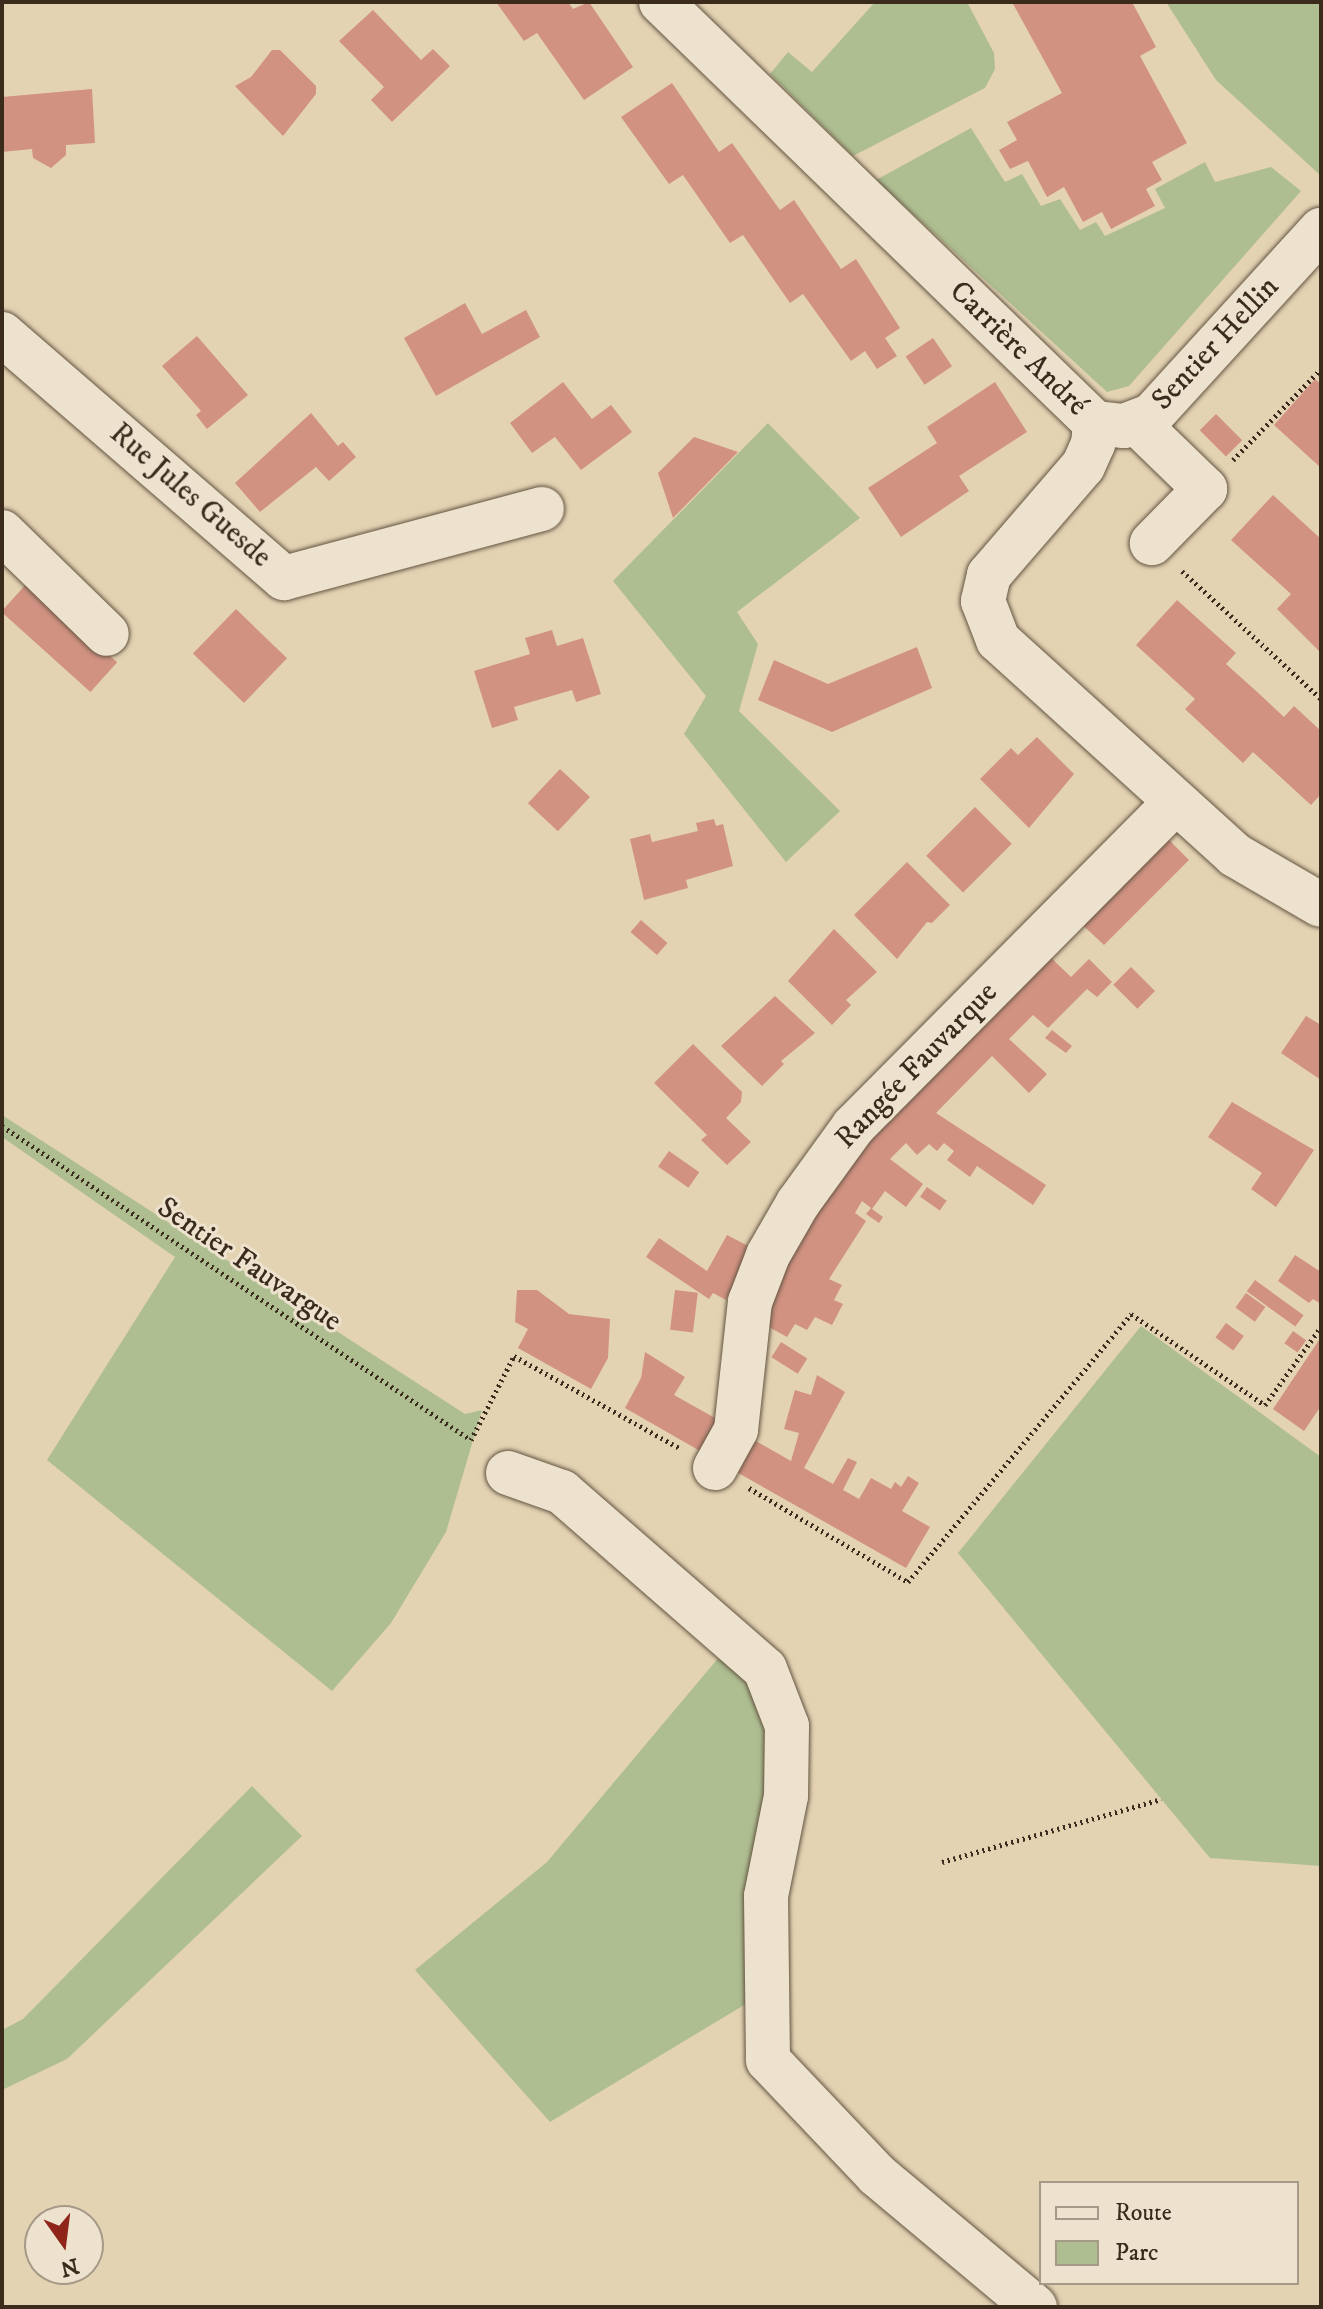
<!DOCTYPE html>
<meta charset="utf-8">
<style>
body{margin:0}
#map{position:relative;width:1323px;height:2309px;overflow:hidden;background:#e4d3b3;font-family:"IM FELL DW Pica",serif}
div>[style]{position:absolute}
.green>*{inset:0;background:#aebe91}
.building>*{inset:0;background:#d19282;transform-origin:0 0}
.path>*{height:5px;margin-top:-2.5px;transform-origin:0;background:repeating-linear-gradient(90deg,#3a2b1d 0 2px,transparent 0 6px)}
.roads{filter:drop-shadow(0 0 2px #645542) drop-shadow(0 0 2px #645542)}
.minor>*{height:44px;margin:-22px;padding:0 22px;transform-origin:22px;border-radius:22px;background:#ede2ce}
span{translate:-50% -50%;white-space:nowrap;text-align:center;line-height:1.15;-webkit-text-stroke:6px #ede2ce;paint-order:stroke}
.street-label{font-size:30px;color:#3a2b1d}
.frame{position:absolute;inset:0;border:4px solid #3a2b1d;pointer-events:none}
.legend{position:absolute;left:1039px;top:2181px;width:260px;height:104px;box-sizing:border-box;background:#ede2ce;border:2px solid #a59987;margin:0;padding:10px 14px;list-style:none;font-size:24px;color:#3a2b1d}
.legend li{display:flex;align-items:center;gap:16px;height:40px}
.legend b{width:40px;border:2px solid #a59987}
.north{position:absolute;left:24px;top:2205px;width:80px;height:80px;box-sizing:border-box;background:#ede2ce;border:2px solid #a59987;border-radius:50%;rotate:166deg;font-size:22px;font-weight:700;line-height:32px;text-align:center;color:#3a2b1d}
.north::after{content:'';display:block;margin:auto;width:28px;height:36px;background:#8f2418;clip-path:polygon(50% 0,100% 100%,50% 72%,0 100%)}
</style>
<div id="map">
<div class="green">
<div style="clip-path:polygon(875px 2px,967px 2px,994px 53px,995px 69px,985px 88px,853px 156px,770px 74px,788px 52px,812px 72px)"></div>
<div style="clip-path:polygon(1166px 2px,1321px 2px,1320px 175px,1216px 80px)"></div>
<div style="clip-path:polygon(971px 128px,1005px 182px,1022px 174px,1041px 206px,1060px 199px,1080px 230px,1096px 222px,1105px 236px,1165px 208px,1155px 189px,1205px 162px,1215px 182px,1271px 167px,1301px 191px,1129px 386px,1107px 392px,876px 180px)"></div>
<div style="clip-path:polygon(768px 423px,860px 518px,737px 612px,758px 644px,739px 711px,840px 811px,786px 862px,684px 734px,706px 696px,613px 581px)"></div>
<div style="clip-path:polygon(2px 1115px,465px 1414px,482px 1410px,446px 1532px,391px 1623px,332px 1691px,47px 1460px,175px 1257px,2px 1137px)"></div>
<div style="clip-path:polygon(1141px 1326px,1321px 1457px,1321px 1866px,1210px 1858px,958px 1553px)"></div>
<div style="clip-path:polygon(735px 1638px,787px 1726px,764px 1993px,550px 2122px,415px 1970px,547px 1862px)"></div>
<div style="clip-path:polygon(252px 1786px,302px 1836px,67px 2059px,2px 2090px,2px 2030px,23px 2019px)"></div>
</div>
<div class="building">
<div style="clip-path:polygon(496px 2px,568px 2px,573px 9px,589px 2px,633px 67px,584px 100px,537px 33px,524px 41px)"></div>
<div style="clip-path:polygon(1012px 2px,1132px 2px,1156px 47px,1140px 56px,1187px 143px,1152px 162px,1162px 180px,1146px 189px,1155px 206px,1111px 229px,1102px 212px,1083px 222px,1064px 187px,1047px 197px,1028px 161px,1010px 169px,999px 150px,1017px 140px,1007px 122px,1062px 93px)"></div>
<div style="clip-path:polygon(373px 10px,421px 60px,433px 49px,450px 66px,392px 122px,371px 100px,384px 87px,339px 41px)"></div>
<div style="clip-path:polygon(272px 50px,280px 50px,316px 86px,316px 94px,283px 136px,235px 86px,251px 77px)"></div>
<div style="clip-path:polygon(672px 83px,719px 152px,732px 143px,780px 210px,794px 200px,841px 269px,856px 259px,900px 328px,885px 338px,897px 356px,877px 369px,865px 351px,851px 361px,803px 294px,790px 303px,743px 235px,730px 243px,683px 175px,669px 184px,621px 117px)"></div>
<div style="clip-path:polygon(92px 89px,95px 143px,66px 145px,66px 155px,51px 168px,33px 158px,32px 149px,2px 152px,2px 97px)"></div>
<div style="clip-path:polygon(465px 303px,482px 334px,526px 310px,540px 337px,436px 396px,404px 338px)"></div>
<div style="clip-path:polygon(197px 336px,248px 395px,207px 429px,196px 415px,201px 411px,162px 366px)"></div>
<div style="left:933px;top:338px;width:34px;height:33px;rotate:56deg"></div>
<div style="clip-path:polygon(1315px 379px,1321px 384px,1321px 468px,1274px 425px)"></div>
<div style="clip-path:polygon(563px 382px,592px 419px,611px 405px,632px 432px,581px 470px,555px 437px,532px 453px,510px 423px)"></div>
<div style="clip-path:polygon(995px 382px,1027px 432px,959px 476px,969px 491px,901px 537px,868px 488px,937px 443px,927px 427px)"></div>
<div style="clip-path:polygon(311px 413px,338px 446px,343px 442px,356px 457px,329px 481px,316px 467px,260px 512px,235px 483px)"></div>
<div style="left:1216px;top:414px;width:37px;height:23px;rotate:45deg"></div>
<div style="clip-path:polygon(694px 437px,738px 452px,673px 518px,658px 473px)"></div>
<div style="clip-path:polygon(1273px 495px,1321px 539px,1319px 651px,1277px 609px,1291px 594px,1231px 540px)"></div>
<div style="left:28px;top:582px;width:120px;height:40px;rotate:42deg"></div>
<div style="clip-path:polygon(1177px 600px,1236px 653px,1226px 664px,1255px 690px,1284px 717px,1294px 706px,1321px 731px,1321px 794px,1311px 805px,1253px 752px,1243px 763px,1185px 709px,1195px 699px,1136px 645px)"></div>
<div style="left:236px;top:609px;width:71px;height:62px;rotate:44deg"></div>
<div style="clip-path:polygon(552px 630px,557px 646px,583px 638px,601px 694px,576px 702px,572px 690px,514px 707px,518px 720px,492px 728px,474px 671px,530px 654px,525px 638px)"></div>
<div style="clip-path:polygon(917px 647px,932px 688px,832px 732px,758px 700px,774px 660px,828px 684px)"></div>
<div style="clip-path:polygon(1037px 737px,1074px 774px,1029px 828px,980px 779px,1011px 748px,1018px 755px)"></div>
<div style="left:560px;top:769px;width:41px;height:47px;rotate:43deg"></div>
<div style="left:975px;top:807px;width:52px;height:69px;rotate:45deg"></div>
<div style="clip-path:polygon(714px 819px,716px 826px,723px 824px,733px 866px,686px 880px,688px 888px,644px 900px,630px 839px,650px 834px,652px 842px,698px 831px,696px 823px)"></div>
<div style="clip-path:polygon(1165px 836px,1189px 860px,1104px 945px,1075px 918px)"></div>
<div style="clip-path:polygon(907px 862px,950px 905px,932px 923px,927px 922px,897px 959px,854px 915px)"></div>
<div style="left:641px;top:920px;width:35px;height:16px;rotate:41deg"></div>
<div style="clip-path:polygon(834px 929px,877px 972px,846px 1000px,851px 1005px,832px 1025px,788px 981px)"></div>
<div style="clip-path:polygon(1043px 950px,1071px 977px,1089px 959px,1112px 982px,1097px 997px,1087px 989px,1048px 1028px,1033px 1015px,1009px 1039px,1047px 1074px,1029px 1093px,992px 1056px,936px 1113px,1046px 1185px,1033px 1205px,977px 1166px,970px 1177px,947px 1160px,954px 1151px,944px 1143px,937px 1151px,929px 1144px,917px 1155px,906px 1143px,890px 1159px,923px 1184px,906px 1207px,885px 1191px,872px 1209px,883px 1217px,879px 1223px,866px 1214px,871px 1208px,862px 1201px,855px 1213px,866px 1221px,829px 1279px,842px 1285px,834px 1300px,843px 1304px,832px 1325px,815px 1317px,807px 1330px,795px 1324px,787px 1337px,754px 1319px,828px 1179px)"></div>
<div style="left:1131px;top:967px;width:34px;height:25px;rotate:45deg"></div>
<div style="clip-path:polygon(775px 996px,815px 1033px,781px 1061px,784px 1064px,762px 1086px,721px 1046px)"></div>
<div style="clip-path:polygon(1306px 1016px,1321px 1025px,1321px 1080px,1281px 1053px)"></div>
<div style="clip-path:polygon(1052px 1030px,1072px 1046px,1066px 1053px,1045px 1038px)"></div>
<div style="clip-path:polygon(693px 1044px,742px 1092px,741px 1102px,726px 1118px,751px 1142px,727px 1165px,701px 1140px,707px 1135px,654px 1083px)"></div>
<div style="clip-path:polygon(1232px 1102px,1314px 1150px,1276px 1207px,1251px 1189px,1262px 1173px,1208px 1137px)"></div>
<div style="left:669px;top:1151px;width:37px;height:19px;rotate:35deg"></div>
<div style="left:927px;top:1187px;width:24px;height:12px;rotate:35deg"></div>
<div style="clip-path:polygon(727px 1235px,754px 1249px,726px 1300px,713px 1293px,709px 1299px,646px 1257px,659px 1238px,707px 1271px)"></div>
<div style="clip-path:polygon(1295px 1255px,1321px 1272px,1321px 1304px,1313px 1299px,1309px 1303px,1278px 1281px)"></div>
<div style="left:1255px;top:1280px;width:60px;height:14px;rotate:36deg"></div>
<div style="clip-path:polygon(517px 1290px,537px 1290px,569px 1314px,610px 1319px,608px 1358px,591px 1389px,518px 1348px,528px 1329px,515px 1322px)"></div>
<div style="left:675px;top:1290px;width:23px;height:40px;rotate:7deg"></div>
<div style="left:1246px;top:1293px;width:24px;height:18px;rotate:36deg"></div>
<div style="left:1226px;top:1323px;width:22px;height:18px;rotate:36deg"></div>
<div style="left:1293px;top:1331px;width:16px;height:15px;rotate:35deg"></div>
<div style="clip-path:polygon(1321px 1337px,1321px 1406px,1304px 1431px,1273px 1409px)"></div>
<div style="left:781px;top:1342px;width:31px;height:18px;rotate:32deg"></div>
<div style="clip-path:polygon(645px 1352px,685px 1377px,674px 1395px,731px 1427px,714px 1459px,625px 1408px,641px 1378px)"></div>
<div style="clip-path:polygon(817px 1375px,845px 1392px,804px 1468px,833px 1484px,848px 1458px,857px 1462px,843px 1490px,859px 1499px,871px 1478px,891px 1489px,895px 1482px,901px 1487px,908px 1476px,919px 1483px,902px 1511px,930px 1527px,906px 1568px,726px 1466px,745px 1435px,791px 1461px,799px 1433px,784px 1429px,795px 1390px,811px 1395px)"></div>
</div>
<div class="path">
<div style="left:1233px;top:460px;width:127px;rotate:-46deg"></div>
<div style="left:1182px;top:571px;width:189px;rotate:42.6deg"></div>
<div style="left:2px;top:1126px;width:564px;rotate:33.8deg"></div>
<div style="left:471px;top:1440px;width:94px;rotate:-62.9deg"></div>
<div style="left:514px;top:1356px;width:191px;rotate:29.1deg"></div>
<div style="left:749px;top:1488px;width:185px;rotate:30.6deg"></div>
<div style="left:908px;top:1582px;width:349px;rotate:-50.2deg"></div>
<div style="left:1131px;top:1314px;width:162px;rotate:34.2deg"></div>
<div style="left:1265px;top:1405px;width:96px;rotate:-54.3deg"></div>
<div style="left:942px;top:1862px;width:228px;rotate:-16deg"></div>
</div>
<div class="roads">
<div class="minor">
<div style="left:661px;top:2px;width:605px;rotate:44.13deg"></div>
<div style="left:1095px;top:423px;width:21px;rotate:95deg"></div>
<div style="left:1093px;top:444px;width:24px;rotate:114deg"></div>
<div style="left:1083px;top:466px;width:144px;rotate:130.8deg"></div>
<div style="left:989px;top:575px;width:27px;rotate:103deg"></div>
<div style="left:983px;top:601px;width:42px;rotate:69deg"></div>
<div style="left:998px;top:640px;width:320px;rotate:42.2deg"></div>
<div style="left:1235px;top:855px;width:99px;rotate:30.2deg"></div>
<div style="left:2px;top:334px;width:373px;rotate:40.9deg"></div>
<div style="left:284px;top:578px;width:267px;rotate:-15deg"></div>
<div style="left:1095px;top:423px;width:29px;rotate:6deg"></div>
<div style="left:1124px;top:426px;width:30px;rotate:-21deg"></div>
<div style="left:1152px;top:415px;width:251px;rotate:-47.6deg"></div>
<div style="left:1137px;top:423px;width:95px;rotate:44.1deg"></div>
<div style="left:1205px;top:489px;width:76px;rotate:134.5deg"></div>
<div style="left:2px;top:532px;width:146px;rotate:44.2deg"></div>
<div style="left:715px;top:1468px;width:43px;rotate:-61.1deg"></div>
<div style="left:736px;top:1430px;width:129px;rotate:-83.8deg"></div>
<div style="left:750px;top:1302px;width:50px;rotate:-69deg"></div>
<div style="left:768px;top:1255px;width:60px;rotate:-60deg"></div>
<div style="left:798px;top:1203px;width:94px;rotate:-54.1deg"></div>
<div style="left:853px;top:1127px;width:457px;rotate:-45.2deg"></div>
<div style="left:508px;top:1473px;width:57px;rotate:19.4deg"></div>
<div style="left:562px;top:1492px;width:269px;rotate:41.1deg"></div>
<div style="left:765px;top:1669px;width:61px;rotate:68.9deg"></div>
<div style="left:787px;top:1726px;width:70px;rotate:90.8deg"></div>
<div style="left:786px;top:1796px;width:102px;rotate:101.3deg"></div>
<div style="left:766px;top:1896px;width:164px;rotate:89.3deg"></div>
<div style="left:768px;top:2060px;width:158px;rotate:46.5deg"></div>
<div style="left:877px;top:2175px;width:206px;rotate:39.9deg"></div>
</div>
</div>
<div class="street-label">
<span style="left:1216px;top:344px;rotate:-47deg">Sentier Hellin</span>
<span style="left:1018px;top:349px;rotate:44deg">Carrière André</span>
<span style="left:190px;top:496px;rotate:41deg">Rue Jules Guesde</span>
<span style="left:917px;top:1066px;rotate:-46deg">Rangée Fauvarque</span>
<span style="left:249px;top:1265px;rotate:34deg">Sentier Fauvargue</span>
</div>
<div class="frame"></div>
<ul class="legend">
<li><b style="height:10px;background:#ede2ce"></b>Route</li>
<li><b style="height:22px;background:#aebe91"></b>Parc</li>
</ul>
<div class="north">N</div>
</div>
